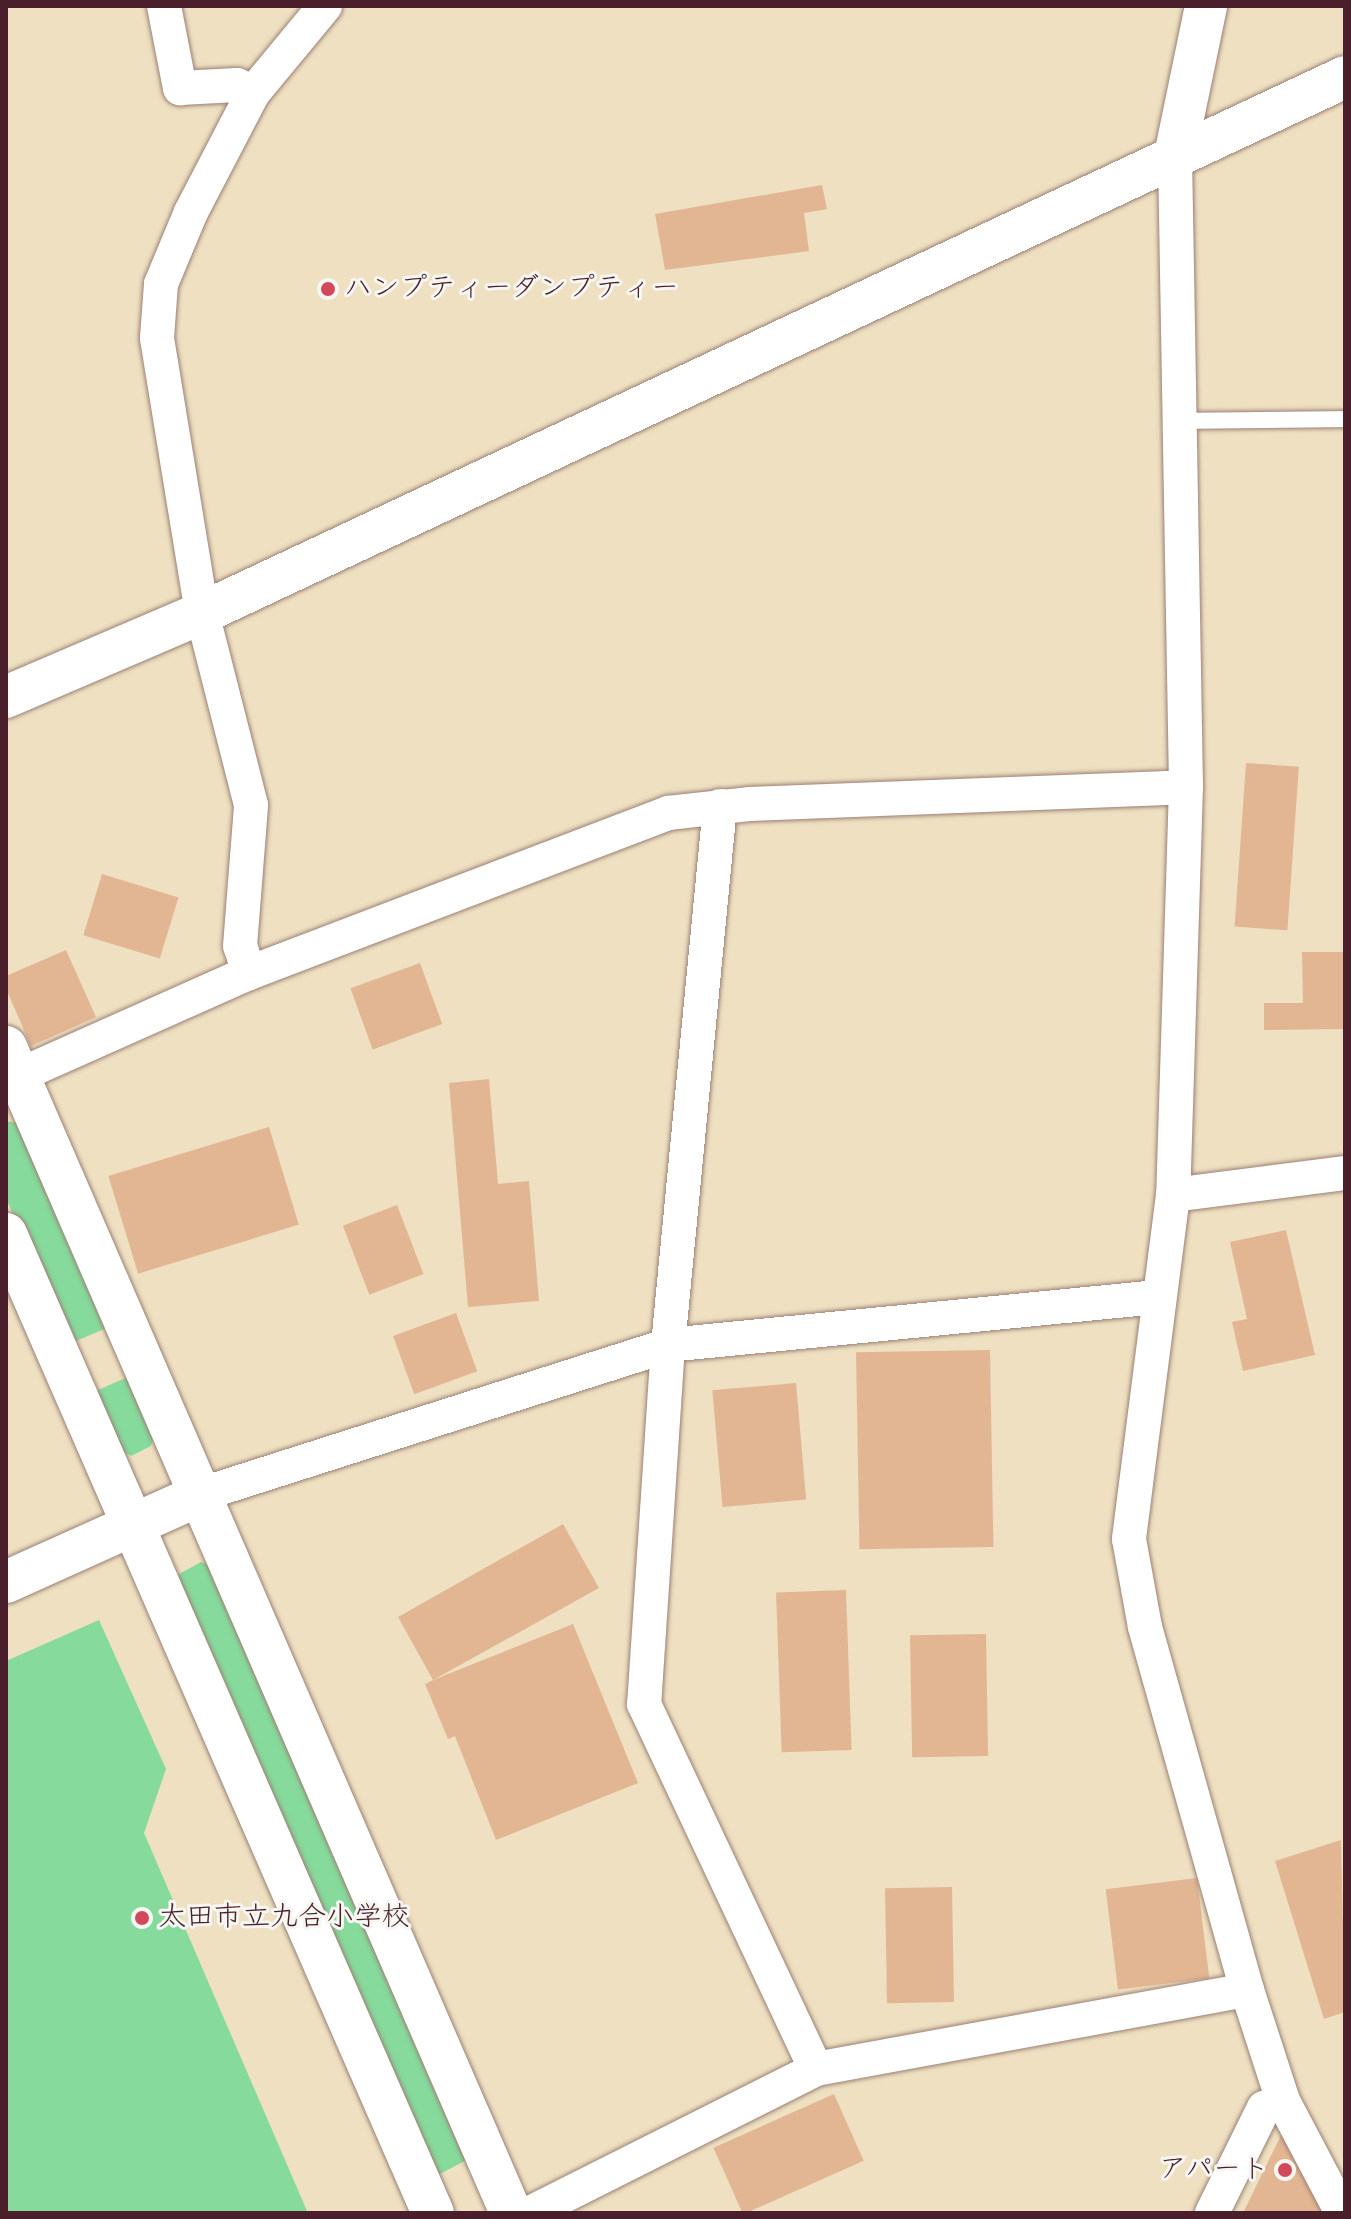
<!DOCTYPE html>
<meta charset="utf-8">
<style>
body{margin:0}
#map{position:relative;width:1351px;height:2219px;overflow:hidden;background:#eee0c1;font-family:Mynerve,"Klee One",sans-serif}
div>[style]{position:absolute}
.green>*{inset:0;background:#86da9c}
.building>*{inset:0;background:#e3b693;transform-origin:0 0}
.roads{filter:drop-shadow(0 0 2px #9c8076) drop-shadow(0 0 2px #9c8076)}
.service>*{height:16px;margin:-8px;padding:0 8px;transform-origin:8px;border-radius:8px;background:#fff}
.minor>*{height:34px;margin:-17px;padding:0 17px;transform-origin:17px;border-radius:17px;background:#fff}
.tertiary>*{height:42px;margin:-21px;padding:0 21px;transform-origin:21px;border-radius:21px;background:#fff}
.dots>*{width:22px;height:22px;translate:-50% -50%;box-sizing:border-box;border:4px solid #f6f6f2;border-radius:50%}
span{translate:-50% -50%;white-space:nowrap;text-align:center;line-height:1.15;-webkit-text-stroke:6px #f6f6f2;paint-order:stroke}
.poi-label{font-size:28px;color:#4a1f2b}
.left{translate:0 -50%;text-align:left}
.right{translate:-100% -50%;text-align:right}
.frame{position:absolute;inset:0;border:8px solid #4a1f2b;pointer-events:none}
</style>
<div id="map">
<div class="green">
<div style="clip-path:polygon(6px 1121px,28px 1125px,116px 1324px,69px 1344px,6px 1198px)"></div>
<div style="clip-path:polygon(137px 1373px,158px 1422px,151px 1446px,131px 1456px,113px 1446px,91px 1393px)"></div>
<div style="clip-path:polygon(201px 1562px,223px 1570px,478px 2154px,436px 2176px,177px 1596px,179px 1574px)"></div>
<div style="clip-path:polygon(99px 1620px,166px 1769px,144px 1833px,307px 2211px,303px 2213px,6px 2213px,6px 1661px)"></div>
</div>
<div class="building">
<div style="clip-path:polygon(822px 185px,827px 209px,804px 213px,809px 251px,665px 270px,655px 214px)"></div>
<div style="left:1246px;top:763px;width:53px;height:164px;rotate:4deg"></div>
<div style="left:102px;top:874px;width:80px;height:64px;rotate:17deg"></div>
<div style="clip-path:polygon(66px 950px,96px 1017px,31px 1046px,6px 989px,6px 976px)"></div>
<div style="clip-path:polygon(1302px 952px,1345px 952px,1345px 1029px,1264px 1030px,1264px 1003px,1303px 1003px)"></div>
<div style="left:420px;top:963px;width:65px;height:74px;rotate:70deg"></div>
<div style="clip-path:polygon(489px 1079px,498px 1184px,529px 1181px,539px 1301px,468px 1307px,449px 1083px)"></div>
<div style="left:269px;top:1127px;width:102px;height:168px;rotate:73deg"></div>
<div style="left:397px;top:1205px;width:74px;height:58px;rotate:69deg"></div>
<div style="clip-path:polygon(1286px 1230px,1315px 1355px,1243px 1371px,1232px 1322px,1247px 1319px,1230px 1242px)"></div>
<div style="left:456px;top:1313px;width:62px;height:67px;rotate:70deg"></div>
<div style="left:990px;top:1350px;width:197px;height:134px;rotate:89deg"></div>
<div style="left:796px;top:1383px;width:117px;height:84px;rotate:85deg"></div>
<div style="clip-path:polygon(563px 1524px,599px 1588px,433px 1680px,573px 1624px,638px 1783px,496px 1840px,455px 1736px,448px 1739px,425px 1684px,433px 1680px,398px 1617px)"></div>
<div style="left:846px;top:1590px;width:160px;height:70px;rotate:88deg"></div>
<div style="left:986px;top:1634px;width:122px;height:76px;rotate:89deg"></div>
<div style="clip-path:polygon(1341px 1840px,1345px 2012px,1324px 2019px,1275px 1861px)"></div>
<div style="left:1197px;top:1878px;width:101px;height:92px;rotate:83deg"></div>
<div style="left:952px;top:1887px;width:115px;height:67px;rotate:89deg"></div>
<div style="left:834px;top:2094px;width:73px;height:132px;rotate:66deg"></div>
<div style="clip-path:polygon(1285px 2127px,1327px 2213px,1243px 2213px)"></div>
</div>
<div class="roads">
<div class="service">
<div style="left:1181px;top:421px;width:164px;rotate:-0.7deg"></div>
</div>
<div class="minor">
<div style="left:164px;top:6px;width:84px;rotate:79deg"></div>
<div style="left:180px;top:88px;width:57px;rotate:-3deg"></div>
<div style="left:237px;top:85px;width:18px;rotate:27deg"></div>
<div style="left:1175px;top:156px;width:631px;rotate:89deg"></div>
<div style="left:1186px;top:787px;width:408px;rotate:91.8deg"></div>
<div style="left:1173px;top:1195px;width:347px;rotate:97.3deg"></div>
<div style="left:1129px;top:1539px;width:89px;rotate:79.7deg"></div>
<div style="left:1145px;top:1627px;width:377px;rotate:74.3deg"></div>
<div style="left:1247px;top:1990px;width:117px;rotate:72deg"></div>
<div style="left:1283px;top:2101px;width:127px;rotate:62.2deg"></div>
<div style="left:720px;top:806px;width:542px;rotate:95.51deg"></div>
<div style="left:668px;top:1345px;width:360px;rotate:93.8deg"></div>
<div style="left:644px;top:1704px;width:403px;rotate:64.8deg"></div>
<div style="left:249px;top:973px;width:28px;rotate:-108deg"></div>
<div style="left:240px;top:946px;width:141px;rotate:-85.5deg"></div>
<div style="left:251px;top:805px;width:198px;rotate:-104.3deg"></div>
<div style="left:202px;top:613px;width:279px;rotate:-99.3deg"></div>
<div style="left:157px;top:338px;width:54px;rotate:-85.8deg"></div>
<div style="left:161px;top:284px;width:78px;rotate:-67.4deg"></div>
<div style="left:191px;top:212px;width:134px;rotate:-62.5deg"></div>
<div style="left:253px;top:93px;width:113px;rotate:-50.4deg"></div>
<div style="left:6px;top:1081px;width:266px;rotate:-24deg"></div>
<div style="left:249px;top:973px;width:449px;rotate:-20.9deg"></div>
<div style="left:668px;top:813px;width:81px;rotate:-6.3deg"></div>
<div style="left:749px;top:804px;width:437px;rotate:-2.2deg"></div>
<div style="left:1173px;top:1195px;width:173px;rotate:-7.3deg"></div>
<div style="left:202px;top:1494px;width:489px;rotate:-17.7deg"></div>
<div style="left:668px;top:1345px;width:491px;rotate:-5.6deg"></div>
<div style="left:530px;top:2213px;width:320px;rotate:-26.7deg"></div>
<div style="left:816px;top:2069px;width:438px;rotate:-10.4deg"></div>
<div style="left:1212px;top:2213px;width:117px;rotate:-63.7deg"></div>
<div style="left:1264px;top:2108px;width:20px;rotate:-20deg"></div>
</div>
<div class="tertiary">
<div style="left:1175px;top:156px;width:153px;rotate:-78.3deg"></div>
<div style="left:6px;top:697px;width:213px;rotate:-23.2deg"></div>
<div style="left:202px;top:613px;width:1262px;rotate:-25.12deg"></div>
<div style="left:6px;top:1047px;width:1271px;rotate:66.58deg"></div>
<div style="left:6px;top:1234px;width:1068px;rotate:66.44deg"></div>
<div style="left:6px;top:1582px;width:215px;rotate:-24.2deg"></div>
</div>
</div>
<div class="dots">
<div style="left:328px;top:289px;background:#d1495b"></div>
<div style="left:142px;top:1918px;background:#d1495b"></div>
<div style="left:1285px;top:2170px;background:#d1495b"></div>
</div>
<div class="poi-label">
<span class="left" style="left:344px;top:289px">ハンプティーダンプティー</span>
<span class="left" style="left:158px;top:1918px">太田市立九合小学校</span>
<span class="right" style="left:1269px;top:2170px">アパート</span>
</div>
<div class="frame"></div>
</div>
